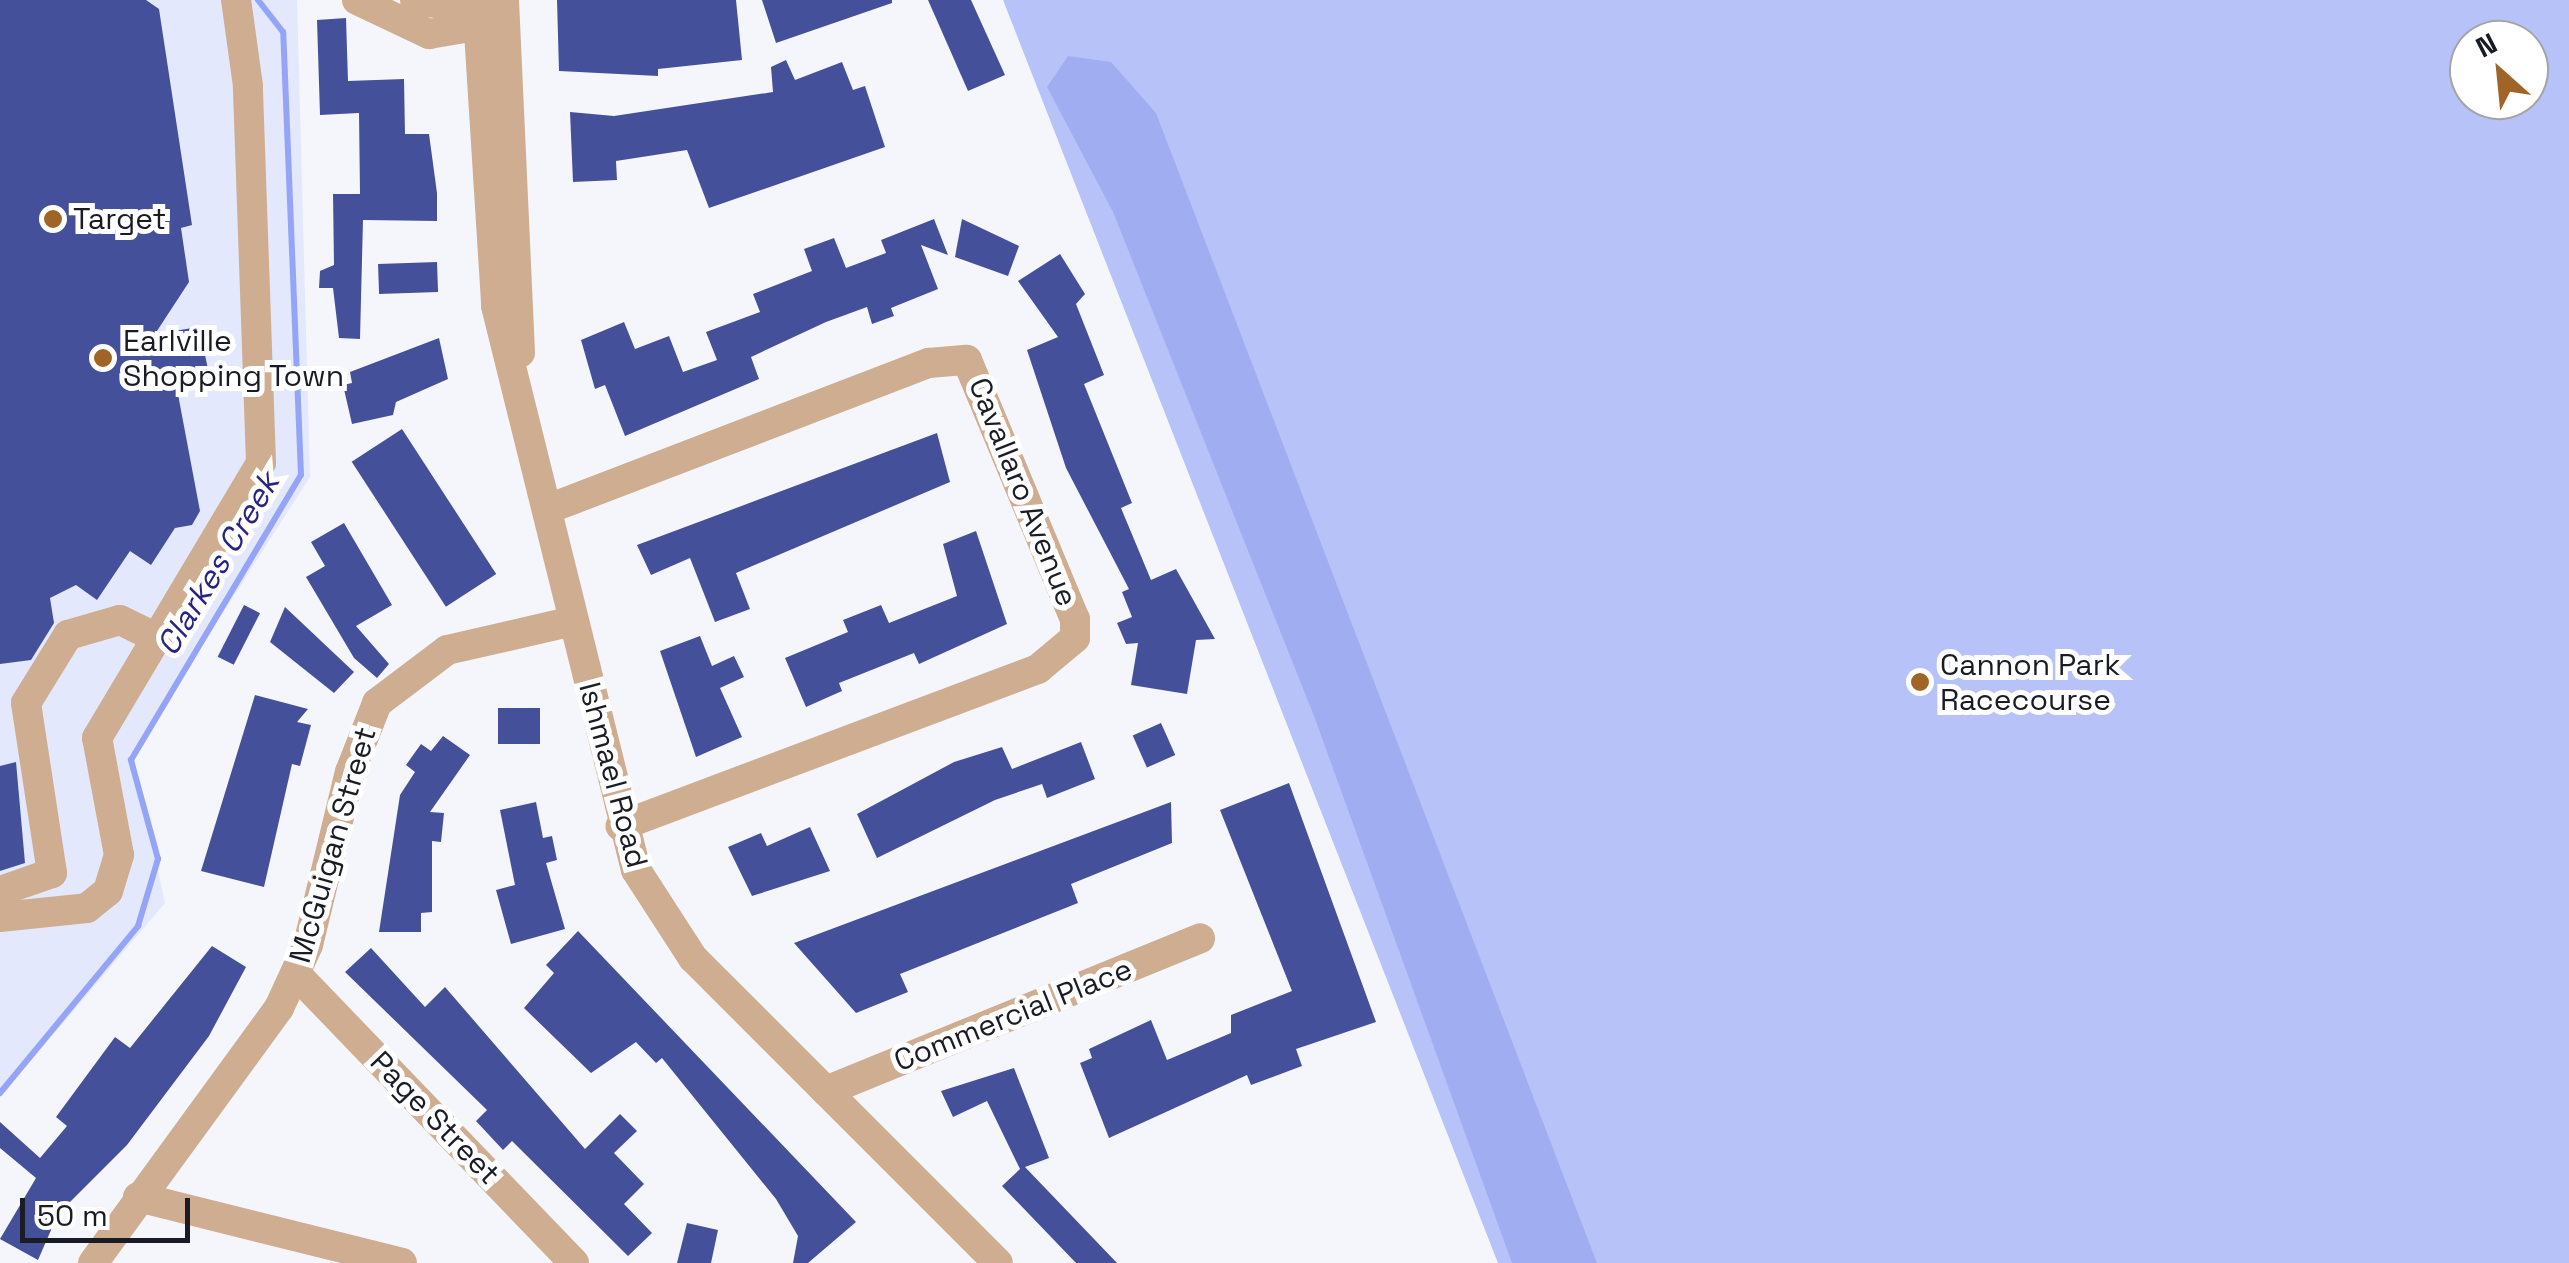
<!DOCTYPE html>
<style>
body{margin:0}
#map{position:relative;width:2569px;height:1263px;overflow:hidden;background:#f5f6fc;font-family:"Space Grotesk",sans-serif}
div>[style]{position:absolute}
.built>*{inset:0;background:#e3e8fd}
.green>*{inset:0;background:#b7c3f8}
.forest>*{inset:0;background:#a0aef1}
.stream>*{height:6px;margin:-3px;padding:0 3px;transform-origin:3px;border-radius:3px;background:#94a4f7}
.building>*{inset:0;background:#45509b;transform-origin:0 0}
.minor>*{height:30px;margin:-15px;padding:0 15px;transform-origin:15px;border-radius:15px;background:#cead91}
.dots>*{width:28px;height:28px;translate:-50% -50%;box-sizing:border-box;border:5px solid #fff;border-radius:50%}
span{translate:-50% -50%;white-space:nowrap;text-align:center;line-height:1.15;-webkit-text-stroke:10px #fff;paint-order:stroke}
.poi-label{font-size:30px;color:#1a1c25}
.left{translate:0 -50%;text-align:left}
.street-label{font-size:30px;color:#1a1c25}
.water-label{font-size:32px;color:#262583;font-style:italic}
.north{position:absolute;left:2449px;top:20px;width:100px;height:100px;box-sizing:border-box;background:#fff;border:2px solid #a3a4a8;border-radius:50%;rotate:333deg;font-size:28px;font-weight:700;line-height:40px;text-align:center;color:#1a1c25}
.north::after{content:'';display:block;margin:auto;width:35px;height:45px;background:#a06426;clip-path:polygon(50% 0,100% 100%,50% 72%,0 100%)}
.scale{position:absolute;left:20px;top:1198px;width:170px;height:45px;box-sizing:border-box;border:5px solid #1a1c25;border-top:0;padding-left:12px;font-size:30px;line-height:35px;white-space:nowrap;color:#1a1c25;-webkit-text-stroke:8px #fff;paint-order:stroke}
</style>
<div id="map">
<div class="built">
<div style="clip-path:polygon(0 0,297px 0,310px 477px,133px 753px,165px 903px,0 1097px)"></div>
</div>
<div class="green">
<div style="clip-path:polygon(evenodd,1003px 0,2569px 0,2569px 1263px,1498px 1263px,1003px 0,2469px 40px,2529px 40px,2529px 100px,2469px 100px,2469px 40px)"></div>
</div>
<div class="forest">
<div style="clip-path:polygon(1068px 56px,1111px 62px,1156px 113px,1597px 1263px,1512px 1263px,1314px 716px,1113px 212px,1047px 87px)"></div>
</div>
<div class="stream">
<div style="left:0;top:1093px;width:217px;rotate:-50.4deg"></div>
<div style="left:138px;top:926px;width:70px;rotate:-73.4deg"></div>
<div style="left:158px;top:859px;width:103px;rotate:-105.3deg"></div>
<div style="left:131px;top:760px;width:332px;rotate:-59.2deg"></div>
<div style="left:301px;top:475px;width:443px;rotate:-92.3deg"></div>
<div style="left:283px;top:32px;width:41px;rotate:-128deg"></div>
</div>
<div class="building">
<div style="clip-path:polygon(0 0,146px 0,159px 9px,192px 225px,181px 228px,189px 282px,155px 334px,199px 327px,211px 383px,177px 389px,200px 511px,192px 525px,175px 528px,151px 565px,130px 551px,97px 600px,76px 585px,50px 598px,54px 623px,31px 660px,0 664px)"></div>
<div style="clip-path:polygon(557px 0,736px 0,742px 60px,658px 69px,658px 76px,559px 71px)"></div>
<div style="clip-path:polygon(762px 0,892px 0,892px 3px,776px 43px)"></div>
<div style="clip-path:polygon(928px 0,971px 0,1005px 75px,968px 91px)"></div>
<div style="clip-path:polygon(346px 18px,348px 81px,404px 79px,405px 134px,429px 134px,437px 193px,437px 221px,363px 220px,360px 339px,339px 338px,333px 288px,319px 288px,320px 271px,334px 265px,333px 194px,360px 194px,359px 113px,320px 115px,317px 20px)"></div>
<div style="clip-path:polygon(786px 60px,795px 80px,842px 62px,853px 90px,865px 86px,885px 147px,709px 208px,687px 150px,616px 161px,617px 180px,573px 182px,570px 112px,614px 116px,773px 92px,771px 67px)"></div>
<div style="clip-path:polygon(934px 219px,948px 255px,921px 245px,938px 289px,891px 308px,894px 316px,872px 324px,867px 307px,826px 322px,751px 357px,759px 379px,625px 436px,605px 385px,595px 389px,581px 340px,624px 322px,635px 349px,669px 336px,683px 372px,717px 360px,706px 332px,760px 312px,753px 294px,812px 271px,804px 249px,834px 238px,846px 268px,886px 253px,881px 240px)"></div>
<div style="clip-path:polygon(962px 219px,1019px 246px,1008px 276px,955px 257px)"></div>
<div style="clip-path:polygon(1060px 254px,1085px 294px,1076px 304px,1104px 375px,1084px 384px,1132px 503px,1121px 508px,1151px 580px,1176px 569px,1215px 639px,1196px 640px,1187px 694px,1131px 685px,1138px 643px,1126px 644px,1117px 623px,1132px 617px,1122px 592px,1129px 589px,1066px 468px,1027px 350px,1058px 337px,1018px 281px)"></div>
<div style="left:437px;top:262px;width:30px;height:59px;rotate:88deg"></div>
<div style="clip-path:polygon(439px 338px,448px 379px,396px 402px,393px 415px,352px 424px,343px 385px,352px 383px,350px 372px)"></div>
<div style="left:402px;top:429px;width:173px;height:60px;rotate:57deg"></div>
<div style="clip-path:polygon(937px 433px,950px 482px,736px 573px,750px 609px,715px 622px,690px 558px,651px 575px,637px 545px)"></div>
<div style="clip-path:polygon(344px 523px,392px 605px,356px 626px,389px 664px,377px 678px,354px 658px,306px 577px,325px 566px,311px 542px)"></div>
<div style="clip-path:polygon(976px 531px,1007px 624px,919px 664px,914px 653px,839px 683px,842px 691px,806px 707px,785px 658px,848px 632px,843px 620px,881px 605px,889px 623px,957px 596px,943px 544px)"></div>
<div style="left:244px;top:605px;width:18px;height:58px;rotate:27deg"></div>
<div style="clip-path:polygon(285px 607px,354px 672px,334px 693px,270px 642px)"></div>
<div style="clip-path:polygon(700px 636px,712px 666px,734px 656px,744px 677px,720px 688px,742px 737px,696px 757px,660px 651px)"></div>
<div style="clip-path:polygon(255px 695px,308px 709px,297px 722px,311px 725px,300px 766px,292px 764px,264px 887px,201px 871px)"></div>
<div style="left:498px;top:708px;width:42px;height:36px"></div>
<div style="left:1161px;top:723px;width:35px;height:31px;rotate:66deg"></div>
<div style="clip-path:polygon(443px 736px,470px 755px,430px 812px,444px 813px,441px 842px,432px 841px,432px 912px,421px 913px,421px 932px,379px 932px,400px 795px,415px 772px,406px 765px,421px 744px,431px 751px)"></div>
<div style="clip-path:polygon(1081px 742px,1095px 779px,1047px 798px,1042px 784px,995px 800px,877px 858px,857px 814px,954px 762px,1002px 747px,1012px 769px)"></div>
<div style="clip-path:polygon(16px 762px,25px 863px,0 871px,0 766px)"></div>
<div style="clip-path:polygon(1289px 783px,1376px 1022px,1296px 1049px,1302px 1066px,1251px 1085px,1247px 1075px,1109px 1138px,1080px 1063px,1092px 1058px,1089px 1049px,1151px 1020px,1167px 1060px,1231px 1033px,1231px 1015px,1292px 991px,1220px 810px)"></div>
<div style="clip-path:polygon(536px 802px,543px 838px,552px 836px,557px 860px,546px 863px,565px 929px,511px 944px,496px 890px,515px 885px,500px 810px)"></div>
<div style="clip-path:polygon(1171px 802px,1172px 843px,1071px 884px,1078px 903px,900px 974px,908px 992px,856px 1013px,794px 943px)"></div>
<div style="clip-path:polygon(810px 827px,830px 871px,752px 896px,728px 847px,761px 833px,767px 846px)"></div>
<div style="clip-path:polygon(578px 931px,856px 1222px,808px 1263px,793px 1263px,798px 1236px,776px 1199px,662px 1058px,656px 1063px,636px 1042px,591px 1073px,524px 1008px,554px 973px,546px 965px)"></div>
<div style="clip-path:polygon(212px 946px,246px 967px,209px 1036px,127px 1145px,58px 1214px,38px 1260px,0 1239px,36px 1178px,0 1148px,0 1122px,40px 1158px,67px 1126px,56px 1117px,115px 1037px,130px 1048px)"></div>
<div style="clip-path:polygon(371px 948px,425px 1007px,445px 987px,585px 1149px,620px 1114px,637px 1131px,614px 1153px,644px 1184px,624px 1204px,652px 1233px,628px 1256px,512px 1141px,503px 1150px,476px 1121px,487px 1110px,345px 972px)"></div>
<div style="clip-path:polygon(1014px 1068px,1049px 1158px,1025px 1167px,1117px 1263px,1076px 1263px,1002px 1186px,1020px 1169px,987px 1101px,953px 1117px,941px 1091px)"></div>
<div style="clip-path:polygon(687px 1223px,718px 1230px,711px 1263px,677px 1263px)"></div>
</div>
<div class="minor">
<div style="left:357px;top:0;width:80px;rotate:25.3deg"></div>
<div style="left:429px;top:34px;width:66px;rotate:-9.6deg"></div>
<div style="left:415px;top:0;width:79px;rotate:8.7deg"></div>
<div style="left:477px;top:0;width:307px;rotate:86.4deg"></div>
<div style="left:496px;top:306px;width:581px;rotate:76.06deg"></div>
<div style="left:636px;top:870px;width:105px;rotate:57.1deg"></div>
<div style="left:693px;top:958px;width:431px;rotate:45deg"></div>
<div style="left:504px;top:0;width:353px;rotate:87.4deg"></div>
<div style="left:548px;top:509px;width:408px;rotate:-21deg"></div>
<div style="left:929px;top:363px;width:38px;rotate:-5deg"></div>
<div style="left:967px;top:360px;width:281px;rotate:67.4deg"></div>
<div style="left:1075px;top:619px;width:19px;rotate:90deg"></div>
<div style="left:1075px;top:638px;width:48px;rotate:140deg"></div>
<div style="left:1038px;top:669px;width:446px;rotate:159.4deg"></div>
<div style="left:0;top:891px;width:55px;rotate:-19.1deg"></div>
<div style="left:52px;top:873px;width:172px;rotate:-98.7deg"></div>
<div style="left:26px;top:703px;width:80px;rotate:-58.3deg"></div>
<div style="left:68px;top:635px;width:54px;rotate:-16.1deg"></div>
<div style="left:120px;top:620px;width:41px;rotate:25.9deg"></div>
<div style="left:0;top:917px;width:87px;rotate:-5.9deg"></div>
<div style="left:87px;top:908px;width:27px;rotate:-39deg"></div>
<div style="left:108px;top:891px;width:38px;rotate:-73deg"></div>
<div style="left:119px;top:855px;width:119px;rotate:-100.6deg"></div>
<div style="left:97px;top:738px;width:320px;rotate:-59.2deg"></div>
<div style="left:261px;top:463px;width:377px;rotate:-92deg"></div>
<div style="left:248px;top:86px;width:87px;rotate:-97.9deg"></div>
<div style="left:296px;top:974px;width:401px;rotate:46.1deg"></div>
<div style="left:826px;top:1091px;width:404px;rotate:-22.2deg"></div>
<div style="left:138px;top:1197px;width:272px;rotate:14deg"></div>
<div style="left:93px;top:1263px;width:316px;rotate:-53.9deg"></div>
<div style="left:279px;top:1008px;width:69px;rotate:-65.3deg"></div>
<div style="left:308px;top:945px;width:178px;rotate:-76.4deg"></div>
<div style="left:350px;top:772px;width:74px;rotate:-68.6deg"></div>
<div style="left:377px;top:703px;width:88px;rotate:-37.1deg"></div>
<div style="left:447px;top:650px;width:130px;rotate:-12.9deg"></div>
</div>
<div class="dots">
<div style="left:53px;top:219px;background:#a06426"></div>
<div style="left:103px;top:358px;background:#a06426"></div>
<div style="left:1920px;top:682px;background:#a06426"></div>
</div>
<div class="poi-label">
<span class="left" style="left:73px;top:219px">Target</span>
<span class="left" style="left:123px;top:358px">Earlville<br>Shopping Town</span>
<span class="left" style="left:1940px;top:682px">Cannon Park<br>Racecourse</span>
</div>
<div class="street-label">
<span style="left:1023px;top:492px;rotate:68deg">Cavallaro Avenue</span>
<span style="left:613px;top:775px;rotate:75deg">Ishmael Road</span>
<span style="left:333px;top:845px;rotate:-74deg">McGuigan Street</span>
<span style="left:1013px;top:1015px;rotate:-22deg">Commercial Place</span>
<span style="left:435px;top:1118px;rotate:46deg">Page Street</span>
</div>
<div class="water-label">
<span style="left:218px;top:564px;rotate:-59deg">Clarkes Creek</span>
</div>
<div class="north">N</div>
<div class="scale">50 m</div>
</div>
